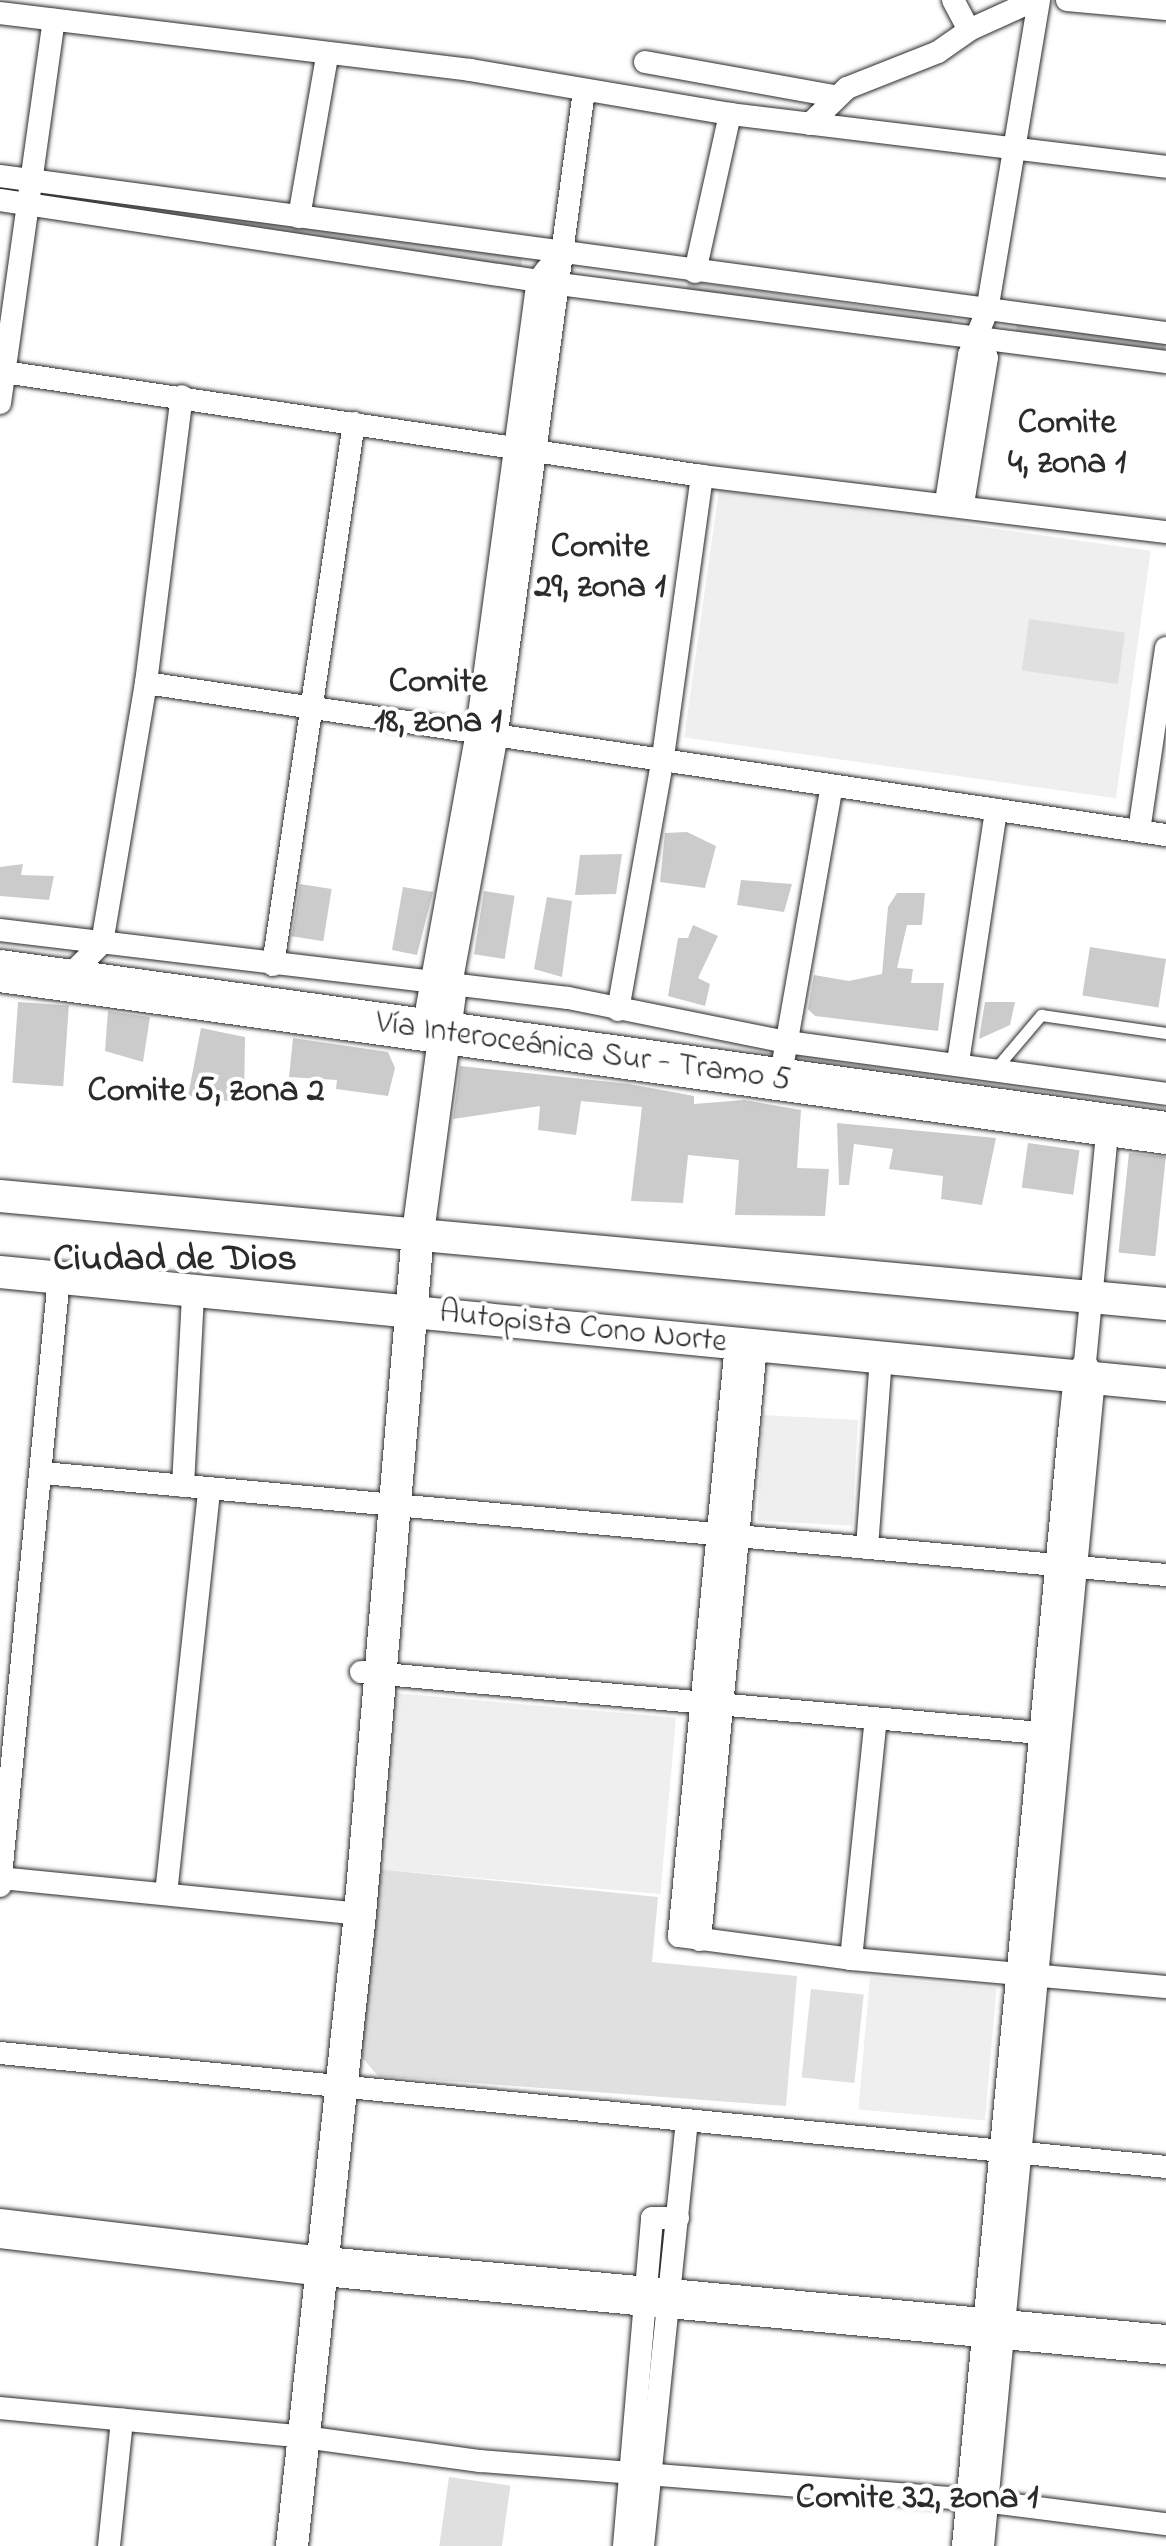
<!DOCTYPE html>
<meta charset="utf-8">
<style>
body{margin:0}
#map{position:relative;width:1166px;height:2546px;overflow:hidden;background:#fff;font-family:"Indie Flower",sans-serif}
div>[style]{position:absolute}
.built>*{inset:0;background:#efefef;transform-origin:0 0}
.green>*{inset:0;background:#e0e0e0;transform-origin:0 0}
.building>*{inset:0;background:#cbcbcb;transform-origin:0 0}
.roads{filter:drop-shadow(0 0 2px #2b2b2b) drop-shadow(0 0 2px #2b2b2b)}
.lane>*{height:11px;margin:-5.5px;padding:0 5.5px;transform-origin:5.5px;border-radius:5.5px;background:#fff}
.street>*{height:22px;margin:-11px;padding:0 11px;transform-origin:11px;border-radius:11px;background:#fff}
.secondary>*{height:32px;margin:-16px;padding:0 16px;transform-origin:16px;border-radius:16px;background:#fff}
.highway>*{height:42px;margin:-21px;padding:0 21px;transform-origin:21px;border-radius:21px;background:#fff}
span{translate:-50% -50%;white-space:nowrap;text-align:center;line-height:1.15;-webkit-text-stroke:8px #fff;paint-order:stroke}
.street-label{font-size:32px;color:#2b2b2b}
.neighbourhood-label{font-size:35px;color:#2b2b2b;font-weight:700}
.quarter-label{font-size:38px;color:#2b2b2b;font-weight:700}
</style>
<div id="map">
<div class="built">
<div style="left:719px;top:490px;width:436px;height:250px;rotate:8deg"></div>
<div style="left:763px;top:1415px;width:95px;height:106px;rotate:3deg"></div>
<div style="left:394px;top:1693px;width:283px;height:177px;rotate:5deg"></div>
<div style="left:870px;top:1977px;width:127px;height:133px;rotate:5deg"></div>
</div>
<div class="green">
<div style="clip-path:polygon(61px 194px,522px 258px,521px 267px,60px 201px)"></div>
<div style="left:688px;top:281px;width:267px;height:8px;rotate:8deg"></div>
<div style="left:1017px;top:324px;width:150px;height:8px;rotate:7deg"></div>
<div style="left:1029px;top:619px;width:97px;height:52px;rotate:8deg"></div>
<div style="clip-path:polygon(376px 1869px,658px 1897px,652px 1962px,797px 1976px,786px 2106px,378px 2076px,355px 2049px)"></div>
<div style="left:811px;top:1989px;width:53px;height:89px;rotate:6deg"></div>
<div style="left:449px;top:2477px;width:62px;height:70px;rotate:8deg"></div>
</div>
<div class="building">
<div style="clip-path:polygon(687px 832px,716px 846px,705px 888px,660px 882px,665px 833px)"></div>
<div style="clip-path:polygon(622px 854px,616px 894px,575px 895px,580px 855px)"></div>
<div style="clip-path:polygon(23px 864px,21px 875px,54px 876px,49px 900px,0 896px,0 867px)"></div>
<div style="clip-path:polygon(741px 880px,792px 884px,784px 912px,737px 905px)"></div>
<div style="left:300px;top:884px;width:32px;height:53px;rotate:9deg"></div>
<div style="clip-path:polygon(403px 887px,433px 892px,417px 955px,392px 950px)"></div>
<div style="left:484px;top:891px;width:31px;height:64px;rotate:9deg"></div>
<div style="clip-path:polygon(897px 893px,925px 893px,922px 925px,907px 925px,897px 968px,913px 969px,911px 983px,944px 983px,938px 1031px,815px 1016px,808px 1009px,814px 975px,849px 981px,882px 974px,888px 907px)"></div>
<div style="clip-path:polygon(547px 897px,572px 901px,562px 977px,534px 969px)"></div>
<div style="clip-path:polygon(693px 925px,718px 936px,698px 978px,710px 984px,705px 1006px,668px 996px,678px 938px,688px 938px)"></div>
<div style="left:1090px;top:947px;width:77px;height:49px;rotate:9deg"></div>
<div style="left:18px;top:1002px;width:51px;height:81px;rotate:4deg"></div>
<div style="clip-path:polygon(985px 1002px,1015px 1002px,1010px 1025px,979px 1039px)"></div>
<div style="clip-path:polygon(108px 1011px,150px 1017px,143px 1062px,105px 1051px)"></div>
<div style="clip-path:polygon(201px 1028px,245px 1037px,244px 1103px,188px 1096px)"></div>
<div style="clip-path:polygon(293px 1038px,388px 1052px,395px 1068px,388px 1096px,336px 1089px,337px 1080px,289px 1077px)"></div>
<div style="clip-path:polygon(460px 1066px,629px 1084px,694px 1096px,694px 1104px,744px 1100px,801px 1110px,797px 1168px,829px 1169px,825px 1216px,735px 1215px,739px 1160px,688px 1155px,683px 1203px,631px 1201px,642px 1107px,581px 1101px,576px 1135px,538px 1130px,540px 1106px,453px 1119px)"></div>
<div style="clip-path:polygon(837px 1123px,996px 1138px,982px 1205px,941px 1199px,943px 1176px,889px 1169px,893px 1149px,854px 1144px,849px 1185px,839px 1185px)"></div>
<div style="left:1028px;top:1143px;width:52px;height:45px;rotate:8deg"></div>
<div style="left:1129px;top:1153px;width:37px;height:100px;rotate:6deg"></div>
</div>
<div class="roads">
<div class="lane">
<div style="left:996px;top:1068px;width:70px;rotate:-49.7deg"></div>
<div style="left:1041px;top:1015px;width:126px;rotate:8.2deg"></div>
</div>
<div class="street">
<div style="left:953px;top:0;width:34px;rotate:62deg"></div>
<div style="left:1067px;top:0;width:99px;rotate:5.2deg"></div>
<div style="left:0;top:13px;width:473px;rotate:6.9deg"></div>
<div style="left:470px;top:70px;width:264px;rotate:9.6deg"></div>
<div style="left:730px;top:114px;width:439px;rotate:6.9deg"></div>
<div style="left:645px;top:62px;width:192px;rotate:10.2deg"></div>
<div style="left:810px;top:124px;width:52px;rotate:-44.2deg"></div>
<div style="left:847px;top:88px;width:98px;rotate:-21.6deg"></div>
<div style="left:938px;top:52px;width:38px;rotate:-35deg"></div>
<div style="left:969px;top:30px;width:72px;rotate:-24.4deg"></div>
<div style="left:0;top:176px;width:1177px;rotate:7.67deg"></div>
<div style="left:0;top:200px;width:565px;rotate:8.55deg"></div>
<div style="left:559px;top:284px;width:612px;rotate:7.32deg"></div>
<div style="left:299px;top:217px;width:163px;rotate:-80.1deg"></div>
<div style="left:695px;top:272px;width:162px;rotate:-77.5deg"></div>
<div style="left:4px;top:372px;width:706px;rotate:8.47deg"></div>
<div style="left:702px;top:476px;width:467px;rotate:6.9deg"></div>
<div style="left:0;top:403px;width:387px;rotate:-82deg"></div>
<div style="left:946px;top:502px;width:149px;rotate:-81.1deg"></div>
<div style="left:969px;top:355px;width:48px;rotate:-67.8deg"></div>
<div style="left:987px;top:311px;width:315px;rotate:-80.5deg"></div>
<div style="left:963px;top:504px;width:148px;rotate:-80.7deg"></div>
<div style="left:987px;top:358px;width:20px;rotate:-110deg"></div>
<div style="left:146px;top:683px;width:1031px;rotate:8.48deg"></div>
<div style="left:1139px;top:831px;width:185px;rotate:-81.6deg"></div>
<div style="left:0;top:930px;width:572px;rotate:6.83deg"></div>
<div style="left:568px;top:998px;width:223px;rotate:11.4deg"></div>
<div style="left:787px;top:1042px;width:383px;rotate:7.8deg"></div>
<div style="left:273px;top:965px;width:548px;rotate:-81.5deg"></div>
<div style="left:65px;top:980px;width:52px;rotate:-45deg"></div>
<div style="left:102px;top:943px;width:264px;rotate:-80.4deg"></div>
<div style="left:146px;top:683px;width:289px;rotate:-82.9deg"></div>
<div style="left:451px;top:985px;width:249px;rotate:-79.6deg"></div>
<div style="left:496px;top:740px;width:655px;rotate:-82.28deg"></div>
<div style="left:618px;top:1010px;width:250px;rotate:-79.9deg"></div>
<div style="left:662px;top:764px;width:291px;rotate:-82.1deg"></div>
<div style="left:423px;top:1029px;width:297px;rotate:-79.7deg"></div>
<div style="left:476px;top:737px;width:460px;rotate:-82.3deg"></div>
<div style="left:538px;top:281px;width:15px;rotate:-53deg"></div>
<div style="left:784px;top:1057px;width:271px;rotate:-80deg"></div>
<div style="left:958px;top:1062px;width:255px;rotate:-81.4deg"></div>
<div style="left:736px;top:1344px;width:595px;rotate:95.5deg"></div>
<div style="left:679px;top:1936px;width:174px;rotate:7.6deg"></div>
<div style="left:851px;top:1959px;width:316px;rotate:5.1deg"></div>
<div style="left:43px;top:1473px;width:1128px;rotate:5.19deg"></div>
<div style="left:183px;top:1486px;width:193px;rotate:-87deg"></div>
<div style="left:867px;top:1548px;width:191px;rotate:-85.8deg"></div>
<div style="left:361px;top:1672px;width:694px;rotate:5.13deg"></div>
<div style="left:0;top:1878px;width:362px;rotate:5.7deg"></div>
<div style="left:0;top:1886px;width:611px;rotate:-84.46deg"></div>
<div style="left:166px;top:1894px;width:406px;rotate:-83.9deg"></div>
<div style="left:700px;top:1940px;width:597px;rotate:-84.61deg"></div>
<div style="left:851px;top:1959px;width:241px;rotate:-84.1deg"></div>
<div style="left:0;top:2053px;width:1172px;rotate:5.58deg"></div>
<div style="left:0;top:2220px;width:327px;rotate:6.7deg"></div>
<div style="left:325px;top:2258px;width:845px;rotate:5.3deg"></div>
<div style="left:0;top:2237px;width:325px;rotate:6.7deg"></div>
<div style="left:323px;top:2275px;width:847px;rotate:5.29deg"></div>
<div style="left:0;top:2408px;width:305px;rotate:5.4deg"></div>
<div style="left:304px;top:2437px;width:178px;rotate:7.8deg"></div>
<div style="left:480px;top:2461px;width:488px;rotate:4.5deg"></div>
<div style="left:967px;top:2499px;width:201px;rotate:7.2deg"></div>
<div style="left:109px;top:2546px;width:127px;rotate:-84.1deg"></div>
<div style="left:624px;top:2546px;width:329px;rotate:-85.1deg"></div>
<div style="left:652px;top:2218px;width:26px"></div>
<div style="left:643px;top:2546px;width:428px;rotate:-84.1deg"></div>
<div style="left:963px;top:2546px;width:1128px;rotate:-84.56deg"></div>
<div style="left:1070px;top:1423px;width:48px;rotate:-84.1deg"></div>
<div style="left:1075px;top:1375px;width:16px;rotate:-52deg"></div>
<div style="left:1085px;top:1362px;width:238px;rotate:-84.5deg"></div>
<div style="left:983px;top:2546px;width:1173px;rotate:-84.57deg"></div>
<div style="left:1094px;top:1378px;width:13px;rotate:-119deg"></div>
</div>
<div class="secondary">
<div style="left:0;top:1196px;width:1171px;rotate:5.29deg"></div>
<div style="left:0;top:1272px;width:1171px;rotate:5.54deg"></div>
<div style="left:292px;top:2546px;width:636px;rotate:-83.86deg"></div>
<div style="left:360px;top:1914px;width:683px;rotate:-85.13deg"></div>
<div style="left:418px;top:1233px;width:250px;rotate:-82.4deg"></div>
</div>
<div class="highway">
<div style="left:0;top:971px;width:1177px;rotate:7.91deg"></div>
</div>
</div>
<div class="street-label">
<span style="left:583px;top:1053px;rotate:8deg">Vía Interoceánica Sur - Tramo 5</span>
<span style="left:583px;top:1329px;rotate:6deg">Autopista Cono Norte</span>
</div>
<div class="neighbourhood-label">
<span style="left:1067px;top:444px">Comite<br>4, zona 1</span>
<span style="left:600px;top:568px">Comite<br>29, zona 1</span>
<span style="left:438px;top:703px">Comite<br>18, zona 1</span>
<span style="left:206px;top:1092px">Comite 5, zona 2</span>
<span style="left:917px;top:2499px">Comite 32, zona 1</span>
</div>
<div class="quarter-label">
<span style="left:175px;top:1261px">Ciudad de Dios</span>
</div>
</div>
